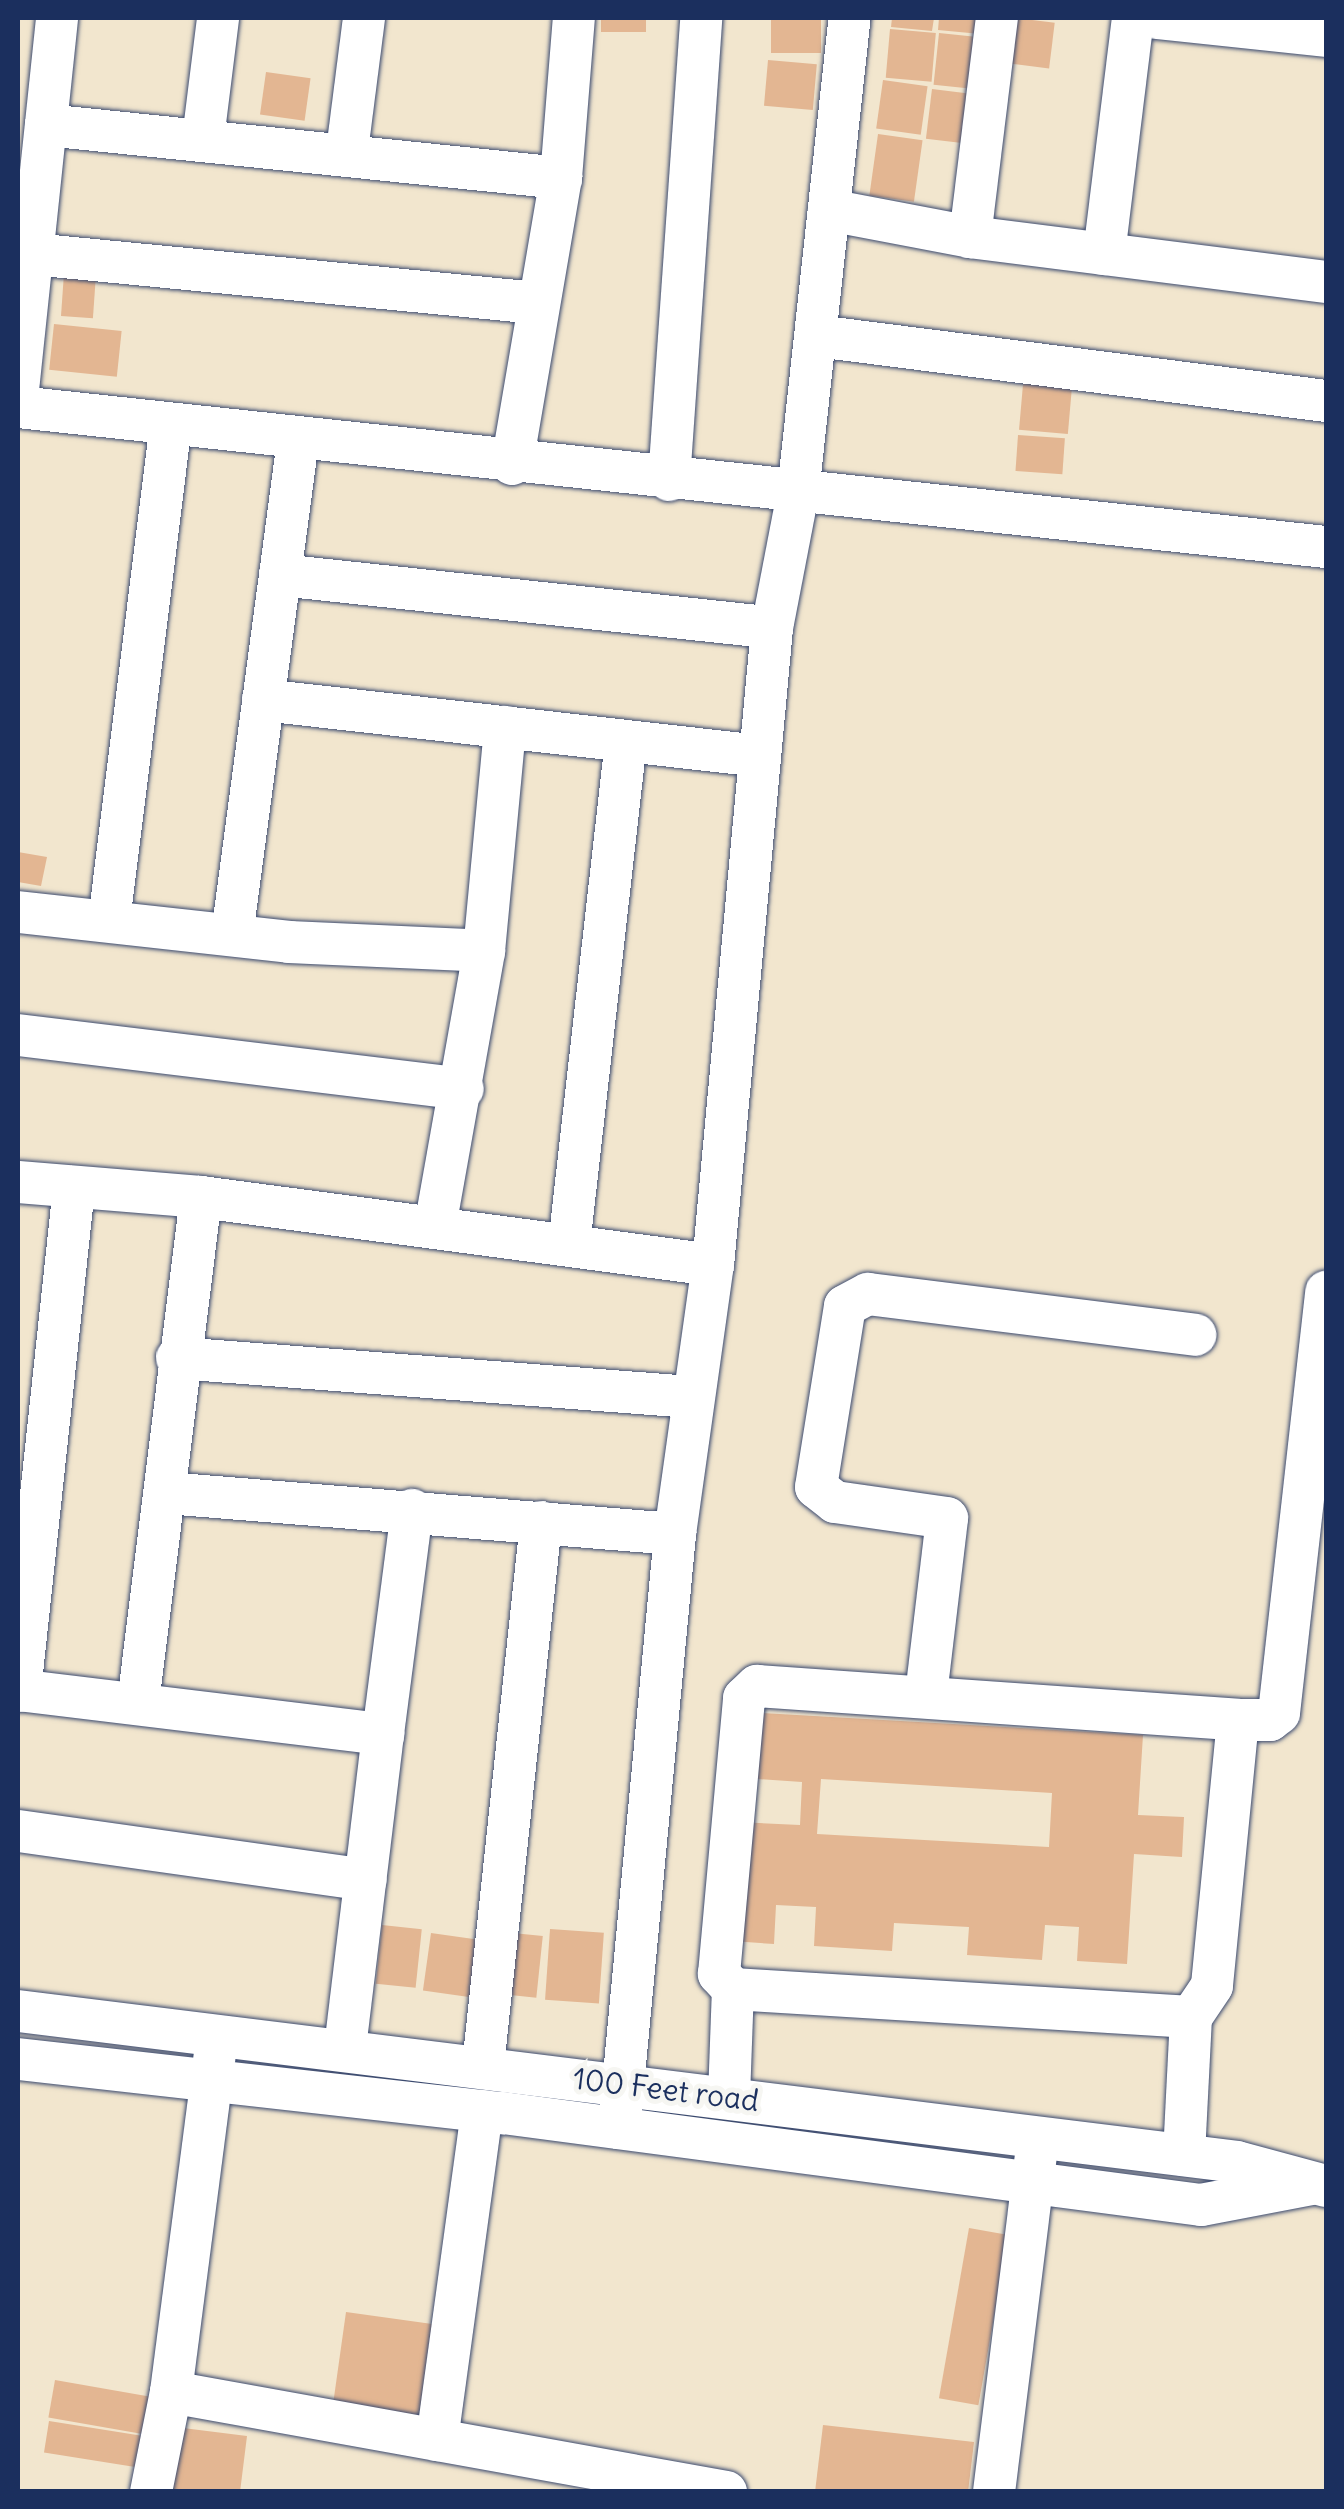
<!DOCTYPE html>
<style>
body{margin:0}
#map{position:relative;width:1344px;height:2509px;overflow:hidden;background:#f2e6ce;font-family:Delius,sans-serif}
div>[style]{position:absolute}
.building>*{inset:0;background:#e3b692;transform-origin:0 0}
.roads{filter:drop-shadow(0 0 2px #3b4a6f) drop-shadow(0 0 2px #3b4a6f)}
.minor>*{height:42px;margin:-21px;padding:0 21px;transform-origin:21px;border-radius:21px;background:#fff}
span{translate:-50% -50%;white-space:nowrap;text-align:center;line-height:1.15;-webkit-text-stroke:10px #f6f6f2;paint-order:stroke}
.street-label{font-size:30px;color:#1b2f5e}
.frame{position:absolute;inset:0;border:20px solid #1b2f5e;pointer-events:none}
</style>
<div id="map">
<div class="building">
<div style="left:601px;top:18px;width:45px;height:14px"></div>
<div style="left:771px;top:18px;width:50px;height:35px"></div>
<div style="clip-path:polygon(892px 18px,934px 18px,932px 31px,891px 27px)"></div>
<div style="clip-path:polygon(939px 18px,993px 18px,991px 35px,938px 30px)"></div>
<div style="left:1016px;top:18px;width:39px;height:46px;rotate:7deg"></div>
<div style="left:890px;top:29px;width:46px;height:49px;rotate:5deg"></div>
<div style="left:939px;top:33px;width:46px;height:52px;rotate:6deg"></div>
<div style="left:768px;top:60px;width:49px;height:46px;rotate:5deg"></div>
<div style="left:266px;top:72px;width:45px;height:43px;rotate:8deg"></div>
<div style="left:883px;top:80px;width:45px;height:49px;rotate:8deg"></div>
<div style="left:932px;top:89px;width:49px;height:50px;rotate:7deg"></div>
<div style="left:878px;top:134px;width:45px;height:62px;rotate:8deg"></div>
<div style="left:64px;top:273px;width:32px;height:43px;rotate:4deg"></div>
<div style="left:54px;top:324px;width:68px;height:46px;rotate:6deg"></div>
<div style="left:1024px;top:373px;width:49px;height:57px;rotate:5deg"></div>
<div style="left:1018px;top:435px;width:47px;height:36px;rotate:4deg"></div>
<div style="clip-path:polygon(18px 852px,47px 857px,41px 886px,18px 882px)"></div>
<div style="clip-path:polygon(evenodd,746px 1712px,1143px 1735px,1138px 1815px,1184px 1817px,1182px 1857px,1134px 1854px,1127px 1964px,1077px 1961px,1079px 1927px,1045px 1925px,1042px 1960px,967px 1955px,969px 1927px,894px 1923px,892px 1951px,814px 1946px,816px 1907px,776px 1905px,774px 1944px,731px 1941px,739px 1822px,800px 1825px,802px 1782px,742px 1778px,746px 1712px,821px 1779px,1052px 1793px,1049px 1847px,817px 1834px,821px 1779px)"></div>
<div style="left:382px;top:1925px;width:40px;height:59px;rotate:6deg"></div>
<div style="left:550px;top:1929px;width:54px;height:71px;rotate:4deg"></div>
<div style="left:504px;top:1932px;width:39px;height:62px;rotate:6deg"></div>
<div style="left:431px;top:1933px;width:50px;height:58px;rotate:8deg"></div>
<div style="left:969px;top:2228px;width:40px;height:173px;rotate:10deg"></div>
<div style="left:346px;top:2312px;width:96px;height:109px;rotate:8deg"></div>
<div style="left:55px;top:2380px;width:97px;height:38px;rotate:10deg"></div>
<div style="left:49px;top:2421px;width:97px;height:32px;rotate:9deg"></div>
<div style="clip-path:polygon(823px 2425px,974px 2442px,968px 2492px,815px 2492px)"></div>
<div style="clip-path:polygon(175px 2427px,247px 2436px,240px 2492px,166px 2492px)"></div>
</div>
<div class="roads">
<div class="minor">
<div style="left:1158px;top:18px;width:169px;rotate:6.1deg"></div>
<div style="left:46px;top:125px;width:518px;rotate:5.88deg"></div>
<div style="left:203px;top:139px;width:122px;rotate:-82.9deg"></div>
<div style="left:347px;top:151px;width:134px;rotate:-82.7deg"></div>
<div style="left:829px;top:210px;width:144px;rotate:10.8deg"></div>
<div style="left:970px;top:237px;width:359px;rotate:7.2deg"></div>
<div style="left:970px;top:237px;width:221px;rotate:-83deg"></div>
<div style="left:32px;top:254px;width:507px;rotate:5.54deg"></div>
<div style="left:1104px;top:254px;width:238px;rotate:-83deg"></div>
<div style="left:817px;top:336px;width:513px;rotate:7.28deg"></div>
<div style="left:18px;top:390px;width:374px;rotate:-84deg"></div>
<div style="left:18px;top:407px;width:1315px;rotate:6.11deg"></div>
<div style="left:512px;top:464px;width:290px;rotate:-80.3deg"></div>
<div style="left:561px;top:178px;width:161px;rotate:-85.4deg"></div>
<div style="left:669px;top:480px;width:463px;rotate:-86deg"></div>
<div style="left:280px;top:575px;width:495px;rotate:6.1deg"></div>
<div style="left:263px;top:700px;width:500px;rotate:6.43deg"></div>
<div style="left:18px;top:912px;width:273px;rotate:6.3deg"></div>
<div style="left:289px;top:942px;width:195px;rotate:2.6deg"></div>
<div style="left:109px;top:921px;width:500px;rotate:-82.9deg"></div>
<div style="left:232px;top:935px;width:498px;rotate:-82.4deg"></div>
<div style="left:18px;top:1035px;width:448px;rotate:6.9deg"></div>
<div style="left:18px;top:1182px;width:184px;rotate:4.7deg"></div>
<div style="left:201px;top:1197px;width:516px;rotate:7.57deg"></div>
<div style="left:435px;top:1227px;width:280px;rotate:-79.9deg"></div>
<div style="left:484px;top:951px;width:225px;rotate:-84.6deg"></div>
<div style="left:569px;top:1245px;width:507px;rotate:-83.55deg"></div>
<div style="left:177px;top:1358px;width:515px;rotate:4.34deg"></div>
<div style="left:166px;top:1493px;width:511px;rotate:4.61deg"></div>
<div style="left:18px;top:1690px;width:368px;rotate:6.9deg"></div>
<div style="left:383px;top:1734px;width:316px;rotate:96.9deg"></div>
<div style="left:20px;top:1691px;width:507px;rotate:-83.88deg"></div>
<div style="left:926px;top:1695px;width:178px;rotate:-83.2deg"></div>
<div style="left:947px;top:1518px;width:113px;rotate:-171.9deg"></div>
<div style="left:835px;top:1502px;width:24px;rotate:-142deg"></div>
<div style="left:816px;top:1487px;width:183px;rotate:-80.9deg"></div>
<div style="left:845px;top:1306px;width:26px;rotate:-28deg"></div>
<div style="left:868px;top:1294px;width:330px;rotate:7.1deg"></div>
<div style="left:138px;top:1703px;width:510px;rotate:-82.9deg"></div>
<div style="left:1238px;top:1720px;width:267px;rotate:95.6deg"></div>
<div style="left:1212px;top:1986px;width:37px;rotate:124deg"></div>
<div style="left:1191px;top:2017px;width:459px;rotate:-176.5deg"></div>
<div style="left:733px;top:1989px;width:21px;rotate:-133deg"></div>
<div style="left:719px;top:1974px;width:277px;rotate:-84.8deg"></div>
<div style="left:744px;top:1698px;width:18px;rotate:-43deg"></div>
<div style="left:757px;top:1686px;width:482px;rotate:4deg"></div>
<div style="left:1238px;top:1720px;width:32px"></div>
<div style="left:1270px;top:1720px;width:11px;rotate:-38deg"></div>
<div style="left:1279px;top:1713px;width:424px;rotate:-83.6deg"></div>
<div style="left:383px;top:1734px;width:226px;rotate:-82.6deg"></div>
<div style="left:18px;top:1831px;width:351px;rotate:8deg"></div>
<div style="left:18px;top:2011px;width:1228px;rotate:7.06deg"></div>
<div style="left:1237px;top:2162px;width:92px;rotate:15.1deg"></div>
<div style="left:18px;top:2059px;width:488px;rotate:6.4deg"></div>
<div style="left:503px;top:2113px;width:704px;rotate:7.51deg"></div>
<div style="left:1201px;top:2205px;width:112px;rotate:-10.8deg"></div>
<div style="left:483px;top:2066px;width:547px;rotate:-83.91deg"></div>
<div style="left:729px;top:2097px;width:108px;rotate:-87.9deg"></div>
<div style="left:619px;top:2128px;width:597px;rotate:-84.61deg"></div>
<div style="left:675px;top:1534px;width:272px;rotate:-82deg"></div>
<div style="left:713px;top:1265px;width:640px;rotate:-84.71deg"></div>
<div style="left:772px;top:628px;width:137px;rotate:-79.1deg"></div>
<div style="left:798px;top:493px;width:478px;rotate:-83.8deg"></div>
<div style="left:1184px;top:2155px;width:138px;rotate:-87.1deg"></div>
<div style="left:171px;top:2392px;width:564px;rotate:10.21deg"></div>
<div style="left:437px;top:2440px;width:332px;rotate:-82.2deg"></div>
<div style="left:151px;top:2492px;width:102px;rotate:-78.7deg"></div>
<div style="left:171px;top:2392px;width:343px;rotate:-82.6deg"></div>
<div style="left:994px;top:2492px;width:340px;rotate:-82.9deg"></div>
</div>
</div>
<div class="street-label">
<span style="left:666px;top:2089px;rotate:7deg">100 Feet road</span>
</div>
<div class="frame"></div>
</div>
